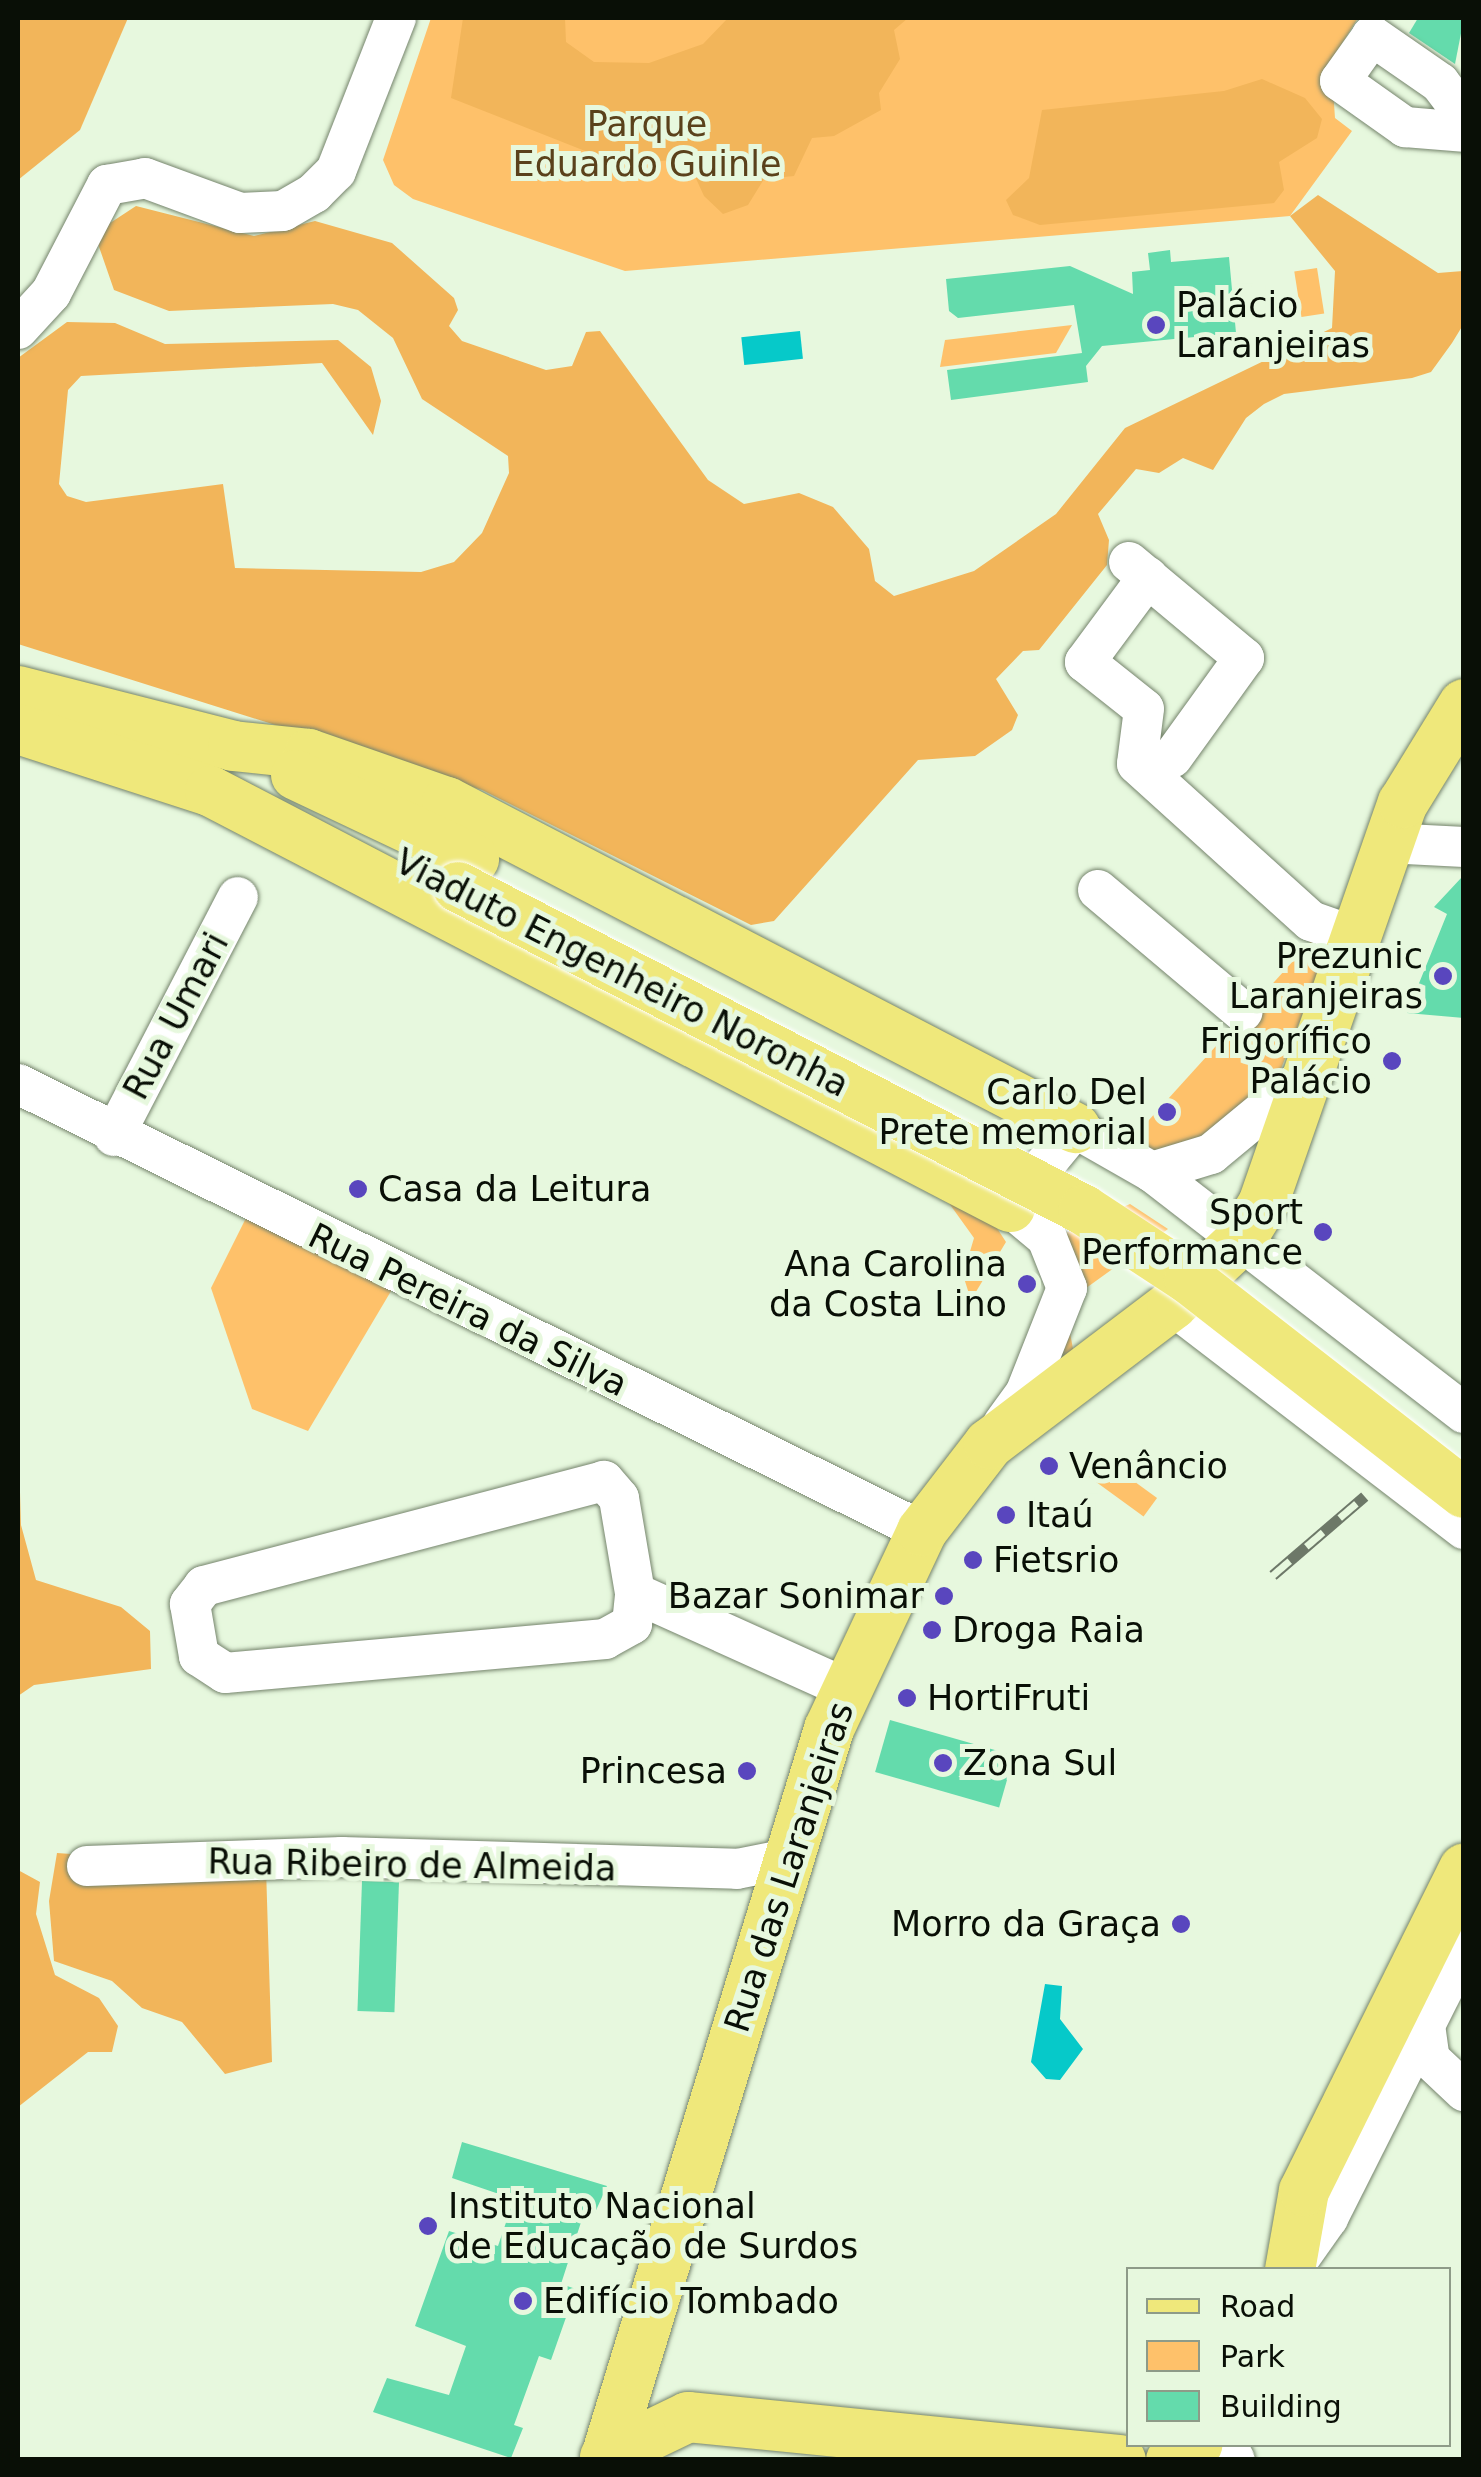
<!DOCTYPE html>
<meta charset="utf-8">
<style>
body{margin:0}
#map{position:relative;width:1481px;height:2477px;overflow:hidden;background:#e7f8de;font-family:"DejaVu Sans",sans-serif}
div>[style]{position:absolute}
.green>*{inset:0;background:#fec16a;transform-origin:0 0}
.forest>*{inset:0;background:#f2b55a}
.water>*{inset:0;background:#06c9c9;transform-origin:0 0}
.building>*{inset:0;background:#64dbac;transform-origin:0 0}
.roads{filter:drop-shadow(0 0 2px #75846c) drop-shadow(0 0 2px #75846c)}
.minor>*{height:40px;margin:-20px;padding:0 20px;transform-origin:20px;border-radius:20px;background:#fff}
.major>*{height:50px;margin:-25px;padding:0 25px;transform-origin:25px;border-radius:25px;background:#efe87b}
.rail>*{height:11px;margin-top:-5.5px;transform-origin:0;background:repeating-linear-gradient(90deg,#e7f8de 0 22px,#6d7868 0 44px);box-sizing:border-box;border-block:2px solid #6d7868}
.bridges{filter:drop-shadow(0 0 2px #fff) drop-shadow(0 0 2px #fff)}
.major-bridge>*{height:50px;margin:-25px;padding:0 25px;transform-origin:25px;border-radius:25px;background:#efe87b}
.dots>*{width:28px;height:28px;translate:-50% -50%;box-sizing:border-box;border:5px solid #e7f8de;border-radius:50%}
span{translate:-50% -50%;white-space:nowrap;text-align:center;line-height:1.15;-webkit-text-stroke:10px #e7f8de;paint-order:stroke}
.park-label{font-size:35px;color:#5a411b}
.poi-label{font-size:35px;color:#090f06}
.left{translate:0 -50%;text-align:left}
.right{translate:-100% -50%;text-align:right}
.street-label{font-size:35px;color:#090f06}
.frame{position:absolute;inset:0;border:20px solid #090f06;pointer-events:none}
.legend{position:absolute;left:1126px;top:2267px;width:325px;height:180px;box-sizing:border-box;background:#e7f8de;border:2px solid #8e9b88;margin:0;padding:12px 18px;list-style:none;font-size:30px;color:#090f06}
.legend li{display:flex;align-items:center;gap:20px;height:50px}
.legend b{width:50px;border:2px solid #8e9b88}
</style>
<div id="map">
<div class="green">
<div style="clip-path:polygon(431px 18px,1358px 18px,1321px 77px,1333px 89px,1335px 118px,1352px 131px,1290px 216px,625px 271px,413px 199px,394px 185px,383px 160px)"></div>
<div style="left:1317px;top:268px;width:46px;height:23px;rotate:81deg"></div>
<div style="clip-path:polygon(1072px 325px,1056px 353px,940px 367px,945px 340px)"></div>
<div style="clip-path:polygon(1313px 939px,1326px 954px,1277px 1079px,1229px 1128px,1162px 1155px,1129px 1142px)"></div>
<div style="clip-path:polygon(946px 1199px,993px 1222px,1006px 1242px,971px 1300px,963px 1275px,974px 1238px)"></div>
<div style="clip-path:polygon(1130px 1204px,1168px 1229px,1082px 1291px,1070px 1333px,1074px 1354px,1058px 1360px,1065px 1233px)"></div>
<div style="clip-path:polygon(250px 1210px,397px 1281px,308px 1431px,252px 1409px,211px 1288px)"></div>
<div style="left:1098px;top:1455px;width:73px;height:23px;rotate:36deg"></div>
</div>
<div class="forest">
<div style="clip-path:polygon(18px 18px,128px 18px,80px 130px,18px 180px)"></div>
<div style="clip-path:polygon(463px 18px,565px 18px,566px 42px,594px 62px,649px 63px,703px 44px,728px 18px,908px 18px,894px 30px,900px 59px,879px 93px,881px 110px,834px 136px,812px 138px,794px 176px,764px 179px,748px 205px,723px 214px,704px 196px,687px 159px,618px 164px,451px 98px)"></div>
<div style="clip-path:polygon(1262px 79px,1305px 98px,1322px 119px,1317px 138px,1279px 162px,1284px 190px,1274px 203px,1040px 225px,1013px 215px,1006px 200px,1029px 178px,1042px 110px,1224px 91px)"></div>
<div style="clip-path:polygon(1318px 195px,1438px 273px,1463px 271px,1463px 325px,1452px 343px,1431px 372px,1412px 378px,1284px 394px,1264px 404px,1246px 418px,1213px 470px,1183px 458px,1159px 473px,1136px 469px,1098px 514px,1109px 540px,1107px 565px,1039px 650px,1023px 651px,996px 679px,1018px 715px,1012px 730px,975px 756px,918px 760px,774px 921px,751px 925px,482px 790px,18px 644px,18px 358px,67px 322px,115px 323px,165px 344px,338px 340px,371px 367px,381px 401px,373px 435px,322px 363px,81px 376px,68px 390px,59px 484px,67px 496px,86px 502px,223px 484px,235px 568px,421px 572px,454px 562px,482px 533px,509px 473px,508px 456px,422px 399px,393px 338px,358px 310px,333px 304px,169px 311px,114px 290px,97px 241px,104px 227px,136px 206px,254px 236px,315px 221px,392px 243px,454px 298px,458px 310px,449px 326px,462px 341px,546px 370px,572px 366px,586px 332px,600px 331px,708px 480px,744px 504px,799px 493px,833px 507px,869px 549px,875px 581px,894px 596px,974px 571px,1056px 514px,1125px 428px,1332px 328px,1335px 271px,1290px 216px)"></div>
<div style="clip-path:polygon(18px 1426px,21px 1525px,36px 1580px,121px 1607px,150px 1631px,151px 1669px,34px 1685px,18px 1696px)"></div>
<div style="clip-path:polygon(57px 1853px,266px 1868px,272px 2062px,225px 2074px,182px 2022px,142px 2008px,112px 1981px,54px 1961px,49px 1901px)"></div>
<div style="clip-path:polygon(18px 1870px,40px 1882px,36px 1914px,55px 1975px,99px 1998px,118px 2026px,112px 2052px,88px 2052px,18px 2107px)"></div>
</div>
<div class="water">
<div style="left:800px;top:331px;width:28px;height:59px;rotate:84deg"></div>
<div style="clip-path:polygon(1045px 1984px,1062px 1986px,1060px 2019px,1083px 2049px,1060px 2080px,1046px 2079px,1031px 2062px)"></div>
</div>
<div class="building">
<div style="clip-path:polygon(1418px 18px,1464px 18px,1455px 64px,1409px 33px)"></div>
<div style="clip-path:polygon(1170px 250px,1171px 262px,1229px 257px,1236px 333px,1102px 346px,1086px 366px,1088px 382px,951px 400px,947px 370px,1082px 353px,1074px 305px,958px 318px,949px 311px,946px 279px,1070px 266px,1133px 294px,1132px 272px,1150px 270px,1148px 253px)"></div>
<div style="clip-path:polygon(1462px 877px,1464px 1018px,1407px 1013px,1447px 914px,1434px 907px)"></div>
<div style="left:890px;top:1720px;width:129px;height:54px;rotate:16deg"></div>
<div style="left:362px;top:1881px;width:37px;height:130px;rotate:2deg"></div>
<div style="clip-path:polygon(462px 2142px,607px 2186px,593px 2217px,583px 2216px,561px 2284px,576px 2289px,551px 2360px,539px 2356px,514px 2425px,523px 2428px,511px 2458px,373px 2412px,387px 2378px,449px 2395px,466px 2346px,415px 2326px,449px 2231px,498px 2246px,514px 2199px,452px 2178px)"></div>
</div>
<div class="roads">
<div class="minor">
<div style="left:1464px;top:115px;width:40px;rotate:-127deg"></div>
<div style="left:1440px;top:83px;width:83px;rotate:-145.3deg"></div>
<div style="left:1372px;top:36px;width:55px;rotate:125.4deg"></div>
<div style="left:1340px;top:81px;width:80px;rotate:35.3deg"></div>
<div style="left:1405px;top:127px;width:59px;rotate:4.8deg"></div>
<div style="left:18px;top:329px;width:49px;rotate:-47.5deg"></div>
<div style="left:51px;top:293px;width:122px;rotate:-62.6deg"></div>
<div style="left:107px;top:185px;width:39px;rotate:-10deg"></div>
<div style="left:145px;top:178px;width:101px;rotate:20.2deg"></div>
<div style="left:240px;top:213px;width:43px;rotate:-2.7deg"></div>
<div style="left:283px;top:211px;width:36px;rotate:-30deg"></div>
<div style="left:314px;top:193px;width:31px;rotate:-45deg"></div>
<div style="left:336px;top:171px;width:164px;rotate:-68.6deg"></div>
<div style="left:1129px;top:562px;width:150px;rotate:39.9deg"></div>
<div style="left:1244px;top:658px;width:123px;rotate:125.8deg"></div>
<div style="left:1148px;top:577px;width:106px;rotate:126.5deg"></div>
<div style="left:1085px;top:662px;width:75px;rotate:38.5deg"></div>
<div style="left:1144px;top:709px;width:55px;rotate:97.3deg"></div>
<div style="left:1137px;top:764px;width:234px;rotate:42.1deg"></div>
<div style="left:1311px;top:921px;width:48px;rotate:19.6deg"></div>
<div style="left:1387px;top:843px;width:77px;rotate:3deg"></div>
<div style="left:1098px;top:890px;width:189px;rotate:40.1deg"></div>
<div style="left:18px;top:1084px;width:1008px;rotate:26.31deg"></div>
<div style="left:114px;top:1136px;width:269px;rotate:-62.6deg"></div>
<div style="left:1152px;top:1172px;width:62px;rotate:-17deg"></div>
<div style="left:1211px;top:1154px;width:121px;rotate:-39.6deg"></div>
<div style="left:1172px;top:1305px;width:368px;rotate:37.5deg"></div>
<div style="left:1003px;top:1424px;width:37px;rotate:-54deg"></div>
<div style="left:1025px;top:1394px;width:114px;rotate:-68.4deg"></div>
<div style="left:1067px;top:1288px;width:54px;rotate:-111.8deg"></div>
<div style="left:1047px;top:1238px;width:48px;rotate:-140deg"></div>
<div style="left:1010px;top:1207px;width:102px;rotate:-50.6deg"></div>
<div style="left:1075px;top:1128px;width:89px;rotate:29.7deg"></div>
<div style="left:1152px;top:1172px;width:394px;rotate:37.7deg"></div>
<div style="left:635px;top:1593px;width:96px;rotate:-99.6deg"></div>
<div style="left:619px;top:1498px;width:23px;rotate:-131deg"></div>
<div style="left:604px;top:1481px;width:414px;rotate:165.3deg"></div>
<div style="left:204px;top:1586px;width:23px;rotate:128deg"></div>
<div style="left:190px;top:1604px;width:53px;rotate:80.2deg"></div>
<div style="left:199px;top:1656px;width:31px;rotate:33deg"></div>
<div style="left:225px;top:1673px;width:382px;rotate:-5.1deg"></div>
<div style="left:605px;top:1639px;width:31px;rotate:-29deg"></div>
<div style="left:632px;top:1624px;width:31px;rotate:-84deg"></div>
<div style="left:635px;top:1593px;width:234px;rotate:24.3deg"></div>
<div style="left:87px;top:1866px;width:255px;rotate:-2deg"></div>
<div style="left:342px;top:1857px;width:395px;rotate:1.7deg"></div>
<div style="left:737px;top:1869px;width:51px;rotate:-11.3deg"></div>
<div style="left:1425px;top:2025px;width:34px;rotate:82deg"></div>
<div style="left:1430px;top:2059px;width:47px;rotate:43.3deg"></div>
<div style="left:1294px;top:2266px;width:59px;rotate:-54.7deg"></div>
<div style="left:1328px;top:2218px;width:302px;rotate:-63.3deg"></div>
<div style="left:1226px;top:2444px;width:18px;rotate:61deg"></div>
</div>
<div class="major">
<div style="left:18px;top:691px;width:222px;rotate:14.3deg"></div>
<div style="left:233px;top:746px;width:76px;rotate:6deg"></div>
<div style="left:309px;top:754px;width:146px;rotate:19.2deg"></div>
<div style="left:447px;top:802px;width:708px;rotate:27.43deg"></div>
<div style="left:18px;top:729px;width:202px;rotate:17.9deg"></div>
<div style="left:210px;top:791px;width:902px;rotate:27.47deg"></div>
<div style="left:296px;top:775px;width:197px;rotate:25.3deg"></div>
<div style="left:1290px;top:2270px;width:80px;rotate:-80deg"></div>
<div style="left:1304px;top:2191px;width:360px;rotate:-63.6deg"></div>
<div style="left:605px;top:2457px;width:92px;rotate:-25.7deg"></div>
<div style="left:688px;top:2417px;width:435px;rotate:5.7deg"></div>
<div style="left:605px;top:2460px;width:765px;rotate:-72.96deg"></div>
<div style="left:829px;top:1729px;width:219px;rotate:-64.8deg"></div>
<div style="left:922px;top:1531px;width:110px;rotate:-52.4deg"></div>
<div style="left:989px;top:1444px;width:230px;rotate:-37.2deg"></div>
<div style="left:1172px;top:1305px;width:93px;rotate:-43.3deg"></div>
<div style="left:1240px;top:1241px;width:44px;rotate:-58.1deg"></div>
<div style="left:1263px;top:1204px;width:425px;rotate:-70.8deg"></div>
<div style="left:1403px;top:803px;width:116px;rotate:-58.4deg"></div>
<div style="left:1171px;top:2460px;width:31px;rotate:-31deg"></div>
</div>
</div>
<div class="rail">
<div style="left:1273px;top:1575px;width:121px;rotate:-40.7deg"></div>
</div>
<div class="bridges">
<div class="major-bridge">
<div style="left:458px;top:887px;width:704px;rotate:27.29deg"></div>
<div style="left:1084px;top:1210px;width:126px;rotate:33.3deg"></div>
<div style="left:1189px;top:1279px;width:348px;rotate:37.9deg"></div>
</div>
</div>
<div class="dots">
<div style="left:1156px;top:325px;background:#5946be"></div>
<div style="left:1443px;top:976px;background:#5946be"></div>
<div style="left:1392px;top:1061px;background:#5946be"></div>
<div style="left:1167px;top:1112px;background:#5946be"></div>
<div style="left:358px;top:1189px;background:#5946be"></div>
<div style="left:1323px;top:1232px;background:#5946be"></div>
<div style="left:1027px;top:1284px;background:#5946be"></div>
<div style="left:1049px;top:1466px;background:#5946be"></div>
<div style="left:1006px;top:1515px;background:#5946be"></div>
<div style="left:973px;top:1560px;background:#5946be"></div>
<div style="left:944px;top:1596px;background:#5946be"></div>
<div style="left:932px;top:1630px;background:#5946be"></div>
<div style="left:907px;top:1698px;background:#5946be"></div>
<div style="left:943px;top:1763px;background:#5946be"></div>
<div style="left:747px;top:1771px;background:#5946be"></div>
<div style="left:1181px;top:1924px;background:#5946be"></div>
<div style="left:428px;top:2226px;background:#5946be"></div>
<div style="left:523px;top:2301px;background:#5946be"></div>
</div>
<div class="park-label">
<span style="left:647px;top:144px">Parque<br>Eduardo Guinle</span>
</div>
<div class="poi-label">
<span class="left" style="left:1176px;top:325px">Palácio<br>Laranjeiras</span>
<span class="right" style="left:1423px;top:976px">Prezunic<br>Laranjeiras</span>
<span class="right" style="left:1372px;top:1061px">Frigorífico<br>Palácio</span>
<span class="right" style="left:1147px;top:1112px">Carlo Del<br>Prete memorial</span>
<span class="left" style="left:378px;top:1189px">Casa da Leitura</span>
<span class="right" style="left:1303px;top:1232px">Sport<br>Performance</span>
<span class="right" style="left:1007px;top:1284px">Ana Carolina<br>da Costa Lino</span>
<span class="left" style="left:1069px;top:1466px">Venâncio</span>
<span class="left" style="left:1026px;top:1515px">Itaú</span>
<span class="left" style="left:993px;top:1560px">Fietsrio</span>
<span class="right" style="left:924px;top:1596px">Bazar Sonimar</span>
<span class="left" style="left:952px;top:1630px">Droga Raia</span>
<span class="left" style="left:927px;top:1698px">HortiFruti</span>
<span class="left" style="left:963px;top:1763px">Zona Sul</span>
<span class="right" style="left:727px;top:1771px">Princesa</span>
<span class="right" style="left:1161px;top:1924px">Morro da Graça</span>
<span class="left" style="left:448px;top:2226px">Instituto Nacional<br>de Educação de Surdos</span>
<span class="left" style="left:543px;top:2301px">Edifício Tombado</span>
</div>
<div class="street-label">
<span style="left:622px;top:973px;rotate:27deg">Viaduto Engenheiro Noronha</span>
<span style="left:176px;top:1016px;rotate:-62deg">Rua Umari</span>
<span style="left:468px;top:1310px;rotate:26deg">Rua Pereira da Silva</span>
<span style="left:412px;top:1865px;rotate:1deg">Rua Ribeiro de Almeida</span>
<span style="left:789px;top:1867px;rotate:-72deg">Rua das Laranjeiras</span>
</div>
<div class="frame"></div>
<ul class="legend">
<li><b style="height:12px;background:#efe87b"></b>Road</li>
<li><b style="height:28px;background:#fec16a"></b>Park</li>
<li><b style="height:28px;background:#64dbac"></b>Building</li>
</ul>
</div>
